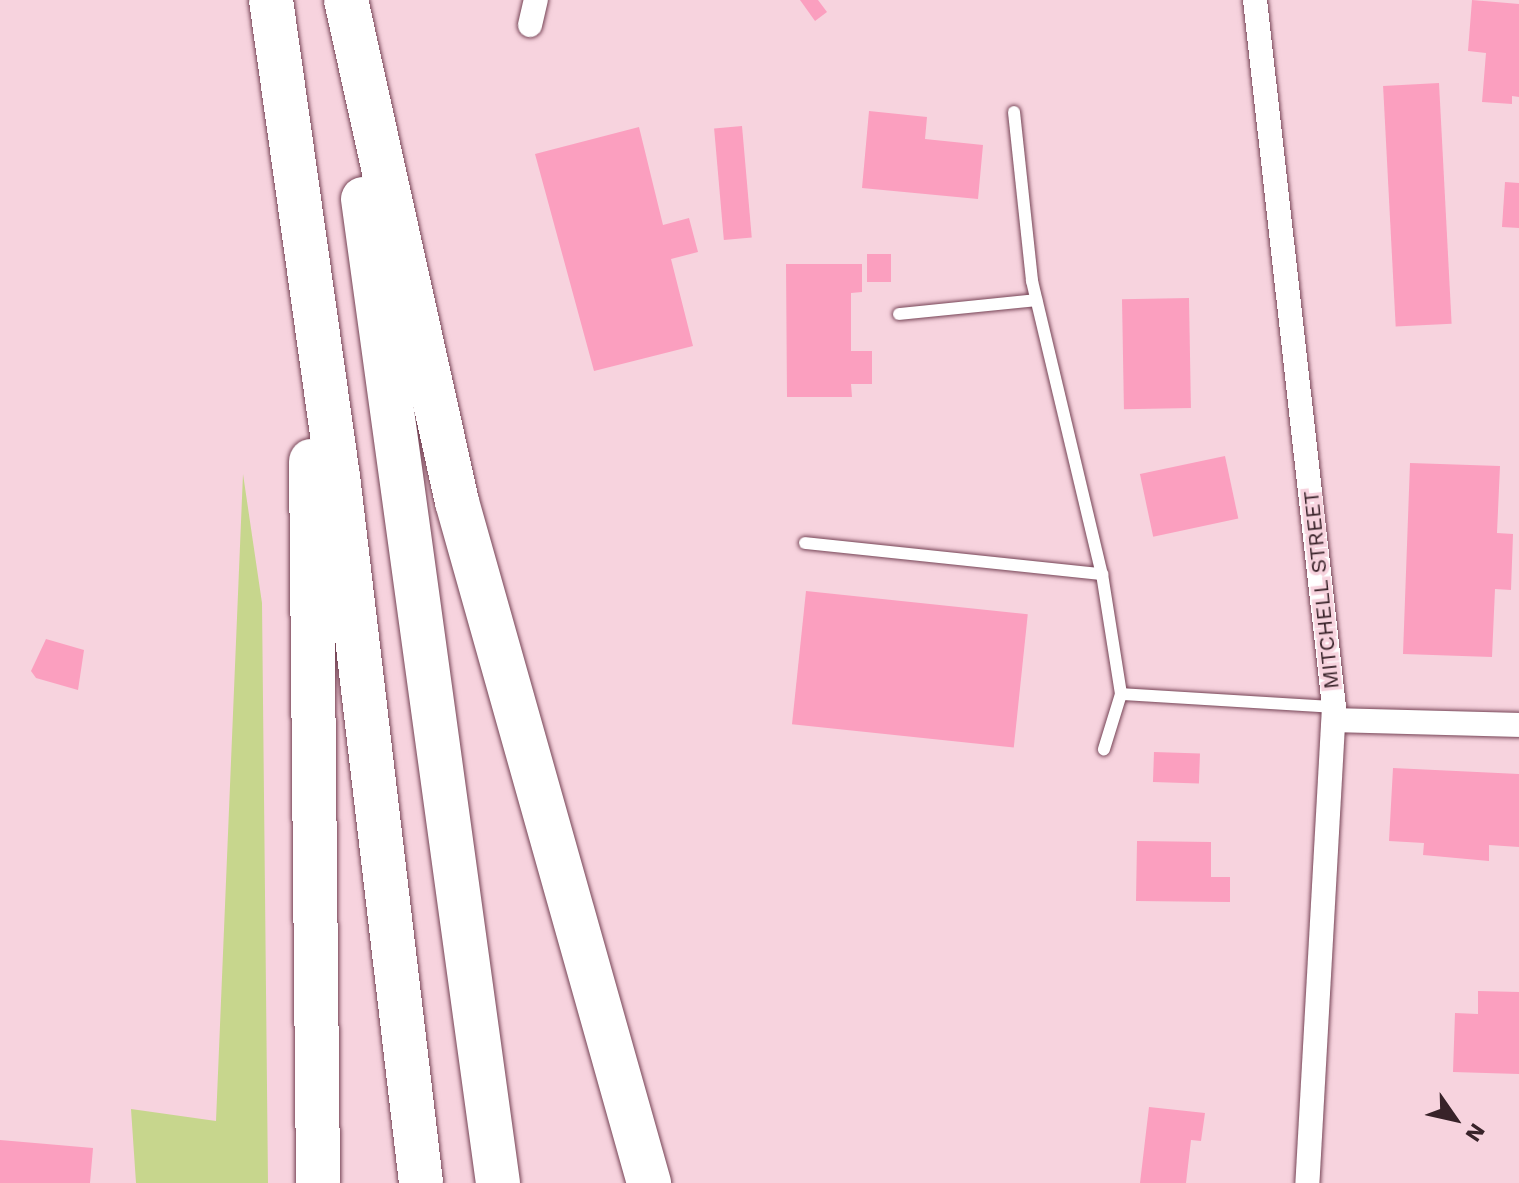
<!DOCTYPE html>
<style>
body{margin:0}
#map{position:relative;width:1519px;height:1183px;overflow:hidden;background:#f7d3de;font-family:"Work Sans",sans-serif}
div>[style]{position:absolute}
.green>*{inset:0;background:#c7d68d}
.building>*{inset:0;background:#fb9fbf;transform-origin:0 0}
.roads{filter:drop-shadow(0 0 2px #764456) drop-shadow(0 0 2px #764456)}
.service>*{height:12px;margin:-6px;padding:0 6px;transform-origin:6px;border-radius:6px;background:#fff}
.minor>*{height:24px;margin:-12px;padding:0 12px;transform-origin:12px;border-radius:12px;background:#fff}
.motorway>*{height:44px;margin:-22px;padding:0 22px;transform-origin:22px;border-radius:22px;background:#fff}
span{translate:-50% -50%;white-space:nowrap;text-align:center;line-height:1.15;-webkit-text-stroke:7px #f7d3de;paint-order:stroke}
.street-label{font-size:22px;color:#382229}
.north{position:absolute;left:1415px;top:1079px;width:80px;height:80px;-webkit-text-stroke:6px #f7d3de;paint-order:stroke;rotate:124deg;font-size:22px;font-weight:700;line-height:32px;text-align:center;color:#382229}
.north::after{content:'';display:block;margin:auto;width:28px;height:36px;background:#382229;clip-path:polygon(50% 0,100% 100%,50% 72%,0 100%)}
</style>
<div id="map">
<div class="green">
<div style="clip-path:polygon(243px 474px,262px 603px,268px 1183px,136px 1183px,131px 1109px,216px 1121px)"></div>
</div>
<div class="building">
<div style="clip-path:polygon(800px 0,818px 0,827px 12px,815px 21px)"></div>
<div style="clip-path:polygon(1472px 0,1519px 4px,1519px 97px,1512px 96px,1512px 104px,1482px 102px,1486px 53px,1468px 51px)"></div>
<div style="left:1439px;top:83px;width:241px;height:56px;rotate:87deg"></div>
<div style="clip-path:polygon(869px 111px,927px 117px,925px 139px,983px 145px,978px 199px,862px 188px)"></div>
<div style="left:742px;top:126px;width:112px;height:28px;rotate:85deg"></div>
<div style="clip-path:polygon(639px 127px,663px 225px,689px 218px,698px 252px,671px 259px,693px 346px,594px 371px,535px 154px)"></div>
<div style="clip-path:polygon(1505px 182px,1519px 183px,1519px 228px,1502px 227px)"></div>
<div style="left:891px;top:254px;width:28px;height:24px;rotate:90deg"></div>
<div style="clip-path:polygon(786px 264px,862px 264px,862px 292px,851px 293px,851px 351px,872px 351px,872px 384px,851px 384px,852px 397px,787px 397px)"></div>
<div style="left:1189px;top:298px;width:110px;height:67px;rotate:89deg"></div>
<div style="left:1225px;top:456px;width:64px;height:87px;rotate:78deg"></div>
<div style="clip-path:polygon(1410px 463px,1500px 466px,1497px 533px,1513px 534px,1511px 590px,1495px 589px,1492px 657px,1403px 654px)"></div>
<div style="left:806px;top:591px;width:223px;height:134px;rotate:6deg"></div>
<div style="clip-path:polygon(46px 639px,84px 650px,78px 690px,36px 678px,31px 671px)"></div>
<div style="left:1154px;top:752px;width:46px;height:30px;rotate:2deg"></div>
<div style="clip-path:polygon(1393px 768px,1519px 774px,1519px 847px,1489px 845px,1489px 861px,1423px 855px,1424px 843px,1389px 841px)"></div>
<div style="clip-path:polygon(1137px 841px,1211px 842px,1211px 877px,1230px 877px,1230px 902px,1136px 901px)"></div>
<div style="clip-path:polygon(1478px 991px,1519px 992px,1519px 1074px,1453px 1072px,1455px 1013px,1478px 1014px)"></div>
<div style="clip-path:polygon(1149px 1107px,1205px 1113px,1201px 1141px,1191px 1140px,1186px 1183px,1140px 1183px)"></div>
<div style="clip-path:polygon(0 1140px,93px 1148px,90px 1183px,0 1183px)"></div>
</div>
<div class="roads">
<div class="service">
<div style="left:1014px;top:112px;width:170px;rotate:83.9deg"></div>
<div style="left:1032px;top:281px;width:301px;rotate:76.6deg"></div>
<div style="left:1102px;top:574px;width:121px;rotate:81deg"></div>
<div style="left:1121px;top:694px;width:58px;rotate:107.2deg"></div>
<div style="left:899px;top:314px;width:138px;rotate:-5.8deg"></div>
<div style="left:805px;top:543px;width:299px;rotate:6deg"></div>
<div style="left:1121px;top:694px;width:213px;rotate:3.5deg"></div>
</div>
<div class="minor">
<div style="left:1255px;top:0;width:711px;rotate:83.62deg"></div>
<div style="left:1334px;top:707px;width:477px;rotate:93.2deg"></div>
<div style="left:530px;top:25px;width:26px;rotate:-77deg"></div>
<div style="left:1334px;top:720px;width:185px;rotate:1.5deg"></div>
</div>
<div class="motorway">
<div style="left:271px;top:0;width:481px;rotate:82deg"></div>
<div style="left:338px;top:476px;width:712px;rotate:83.3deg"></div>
<div style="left:346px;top:0;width:514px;rotate:77.53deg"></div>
<div style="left:457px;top:502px;width:708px;rotate:74.25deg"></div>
<div style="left:363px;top:199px;width:993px;rotate:82.19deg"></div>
<div style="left:311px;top:461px;width:722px;rotate:89.44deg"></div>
</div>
</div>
<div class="street-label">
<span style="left:1321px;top:590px;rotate:-96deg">MITCHELL STREET</span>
</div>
<div class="north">N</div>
</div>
